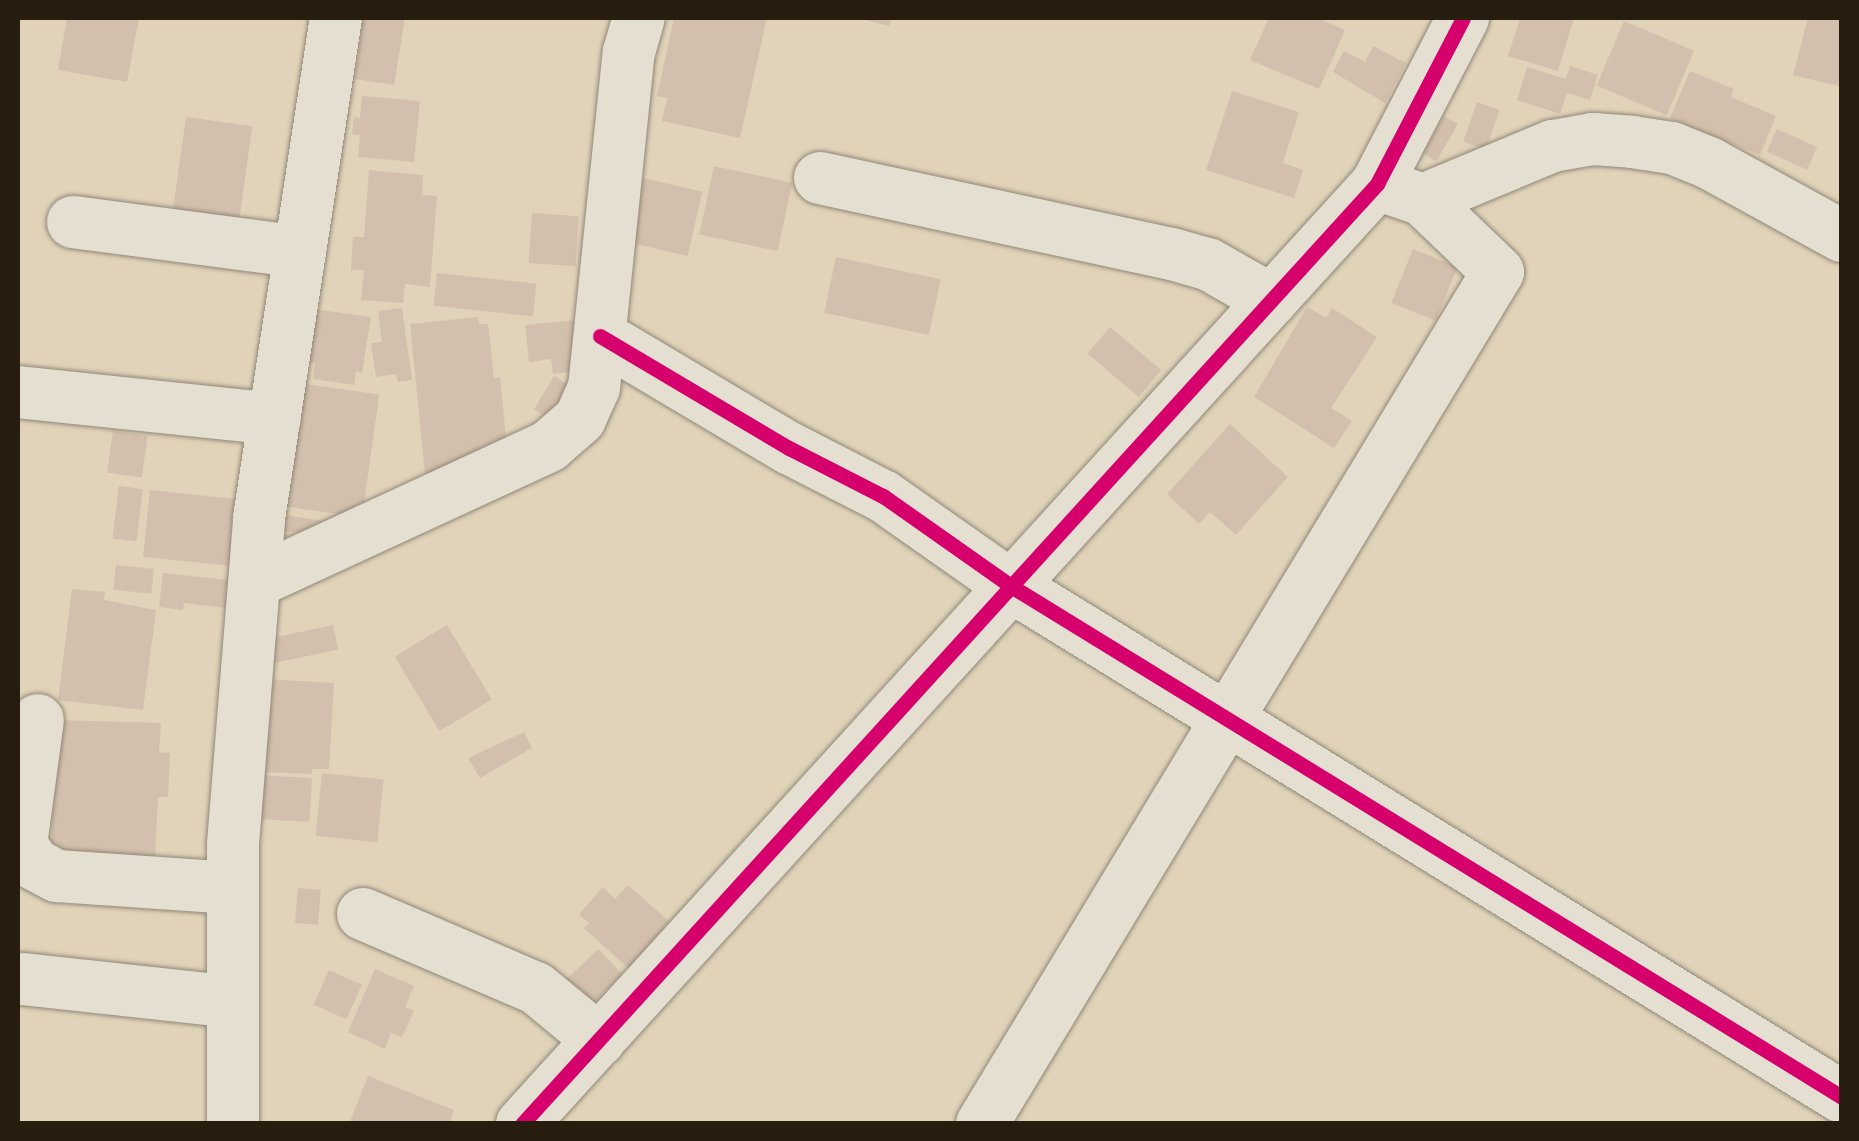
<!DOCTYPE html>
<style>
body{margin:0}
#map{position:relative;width:1859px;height:1141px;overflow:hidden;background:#e0d3b9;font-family:"IM FELL Double Pica",serif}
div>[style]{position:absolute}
.building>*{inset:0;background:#d3bfad;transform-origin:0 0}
.roads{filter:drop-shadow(0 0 2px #908777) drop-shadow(0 0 2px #908777)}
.street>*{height:52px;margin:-26px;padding:0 26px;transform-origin:26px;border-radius:26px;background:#e5dfd2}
.cycleway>*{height:15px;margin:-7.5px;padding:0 7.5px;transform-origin:7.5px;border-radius:7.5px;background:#d6006c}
span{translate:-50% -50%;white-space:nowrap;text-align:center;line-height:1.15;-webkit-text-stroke:9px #f5e6c7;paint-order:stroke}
.frame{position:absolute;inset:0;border:20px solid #271d0f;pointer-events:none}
</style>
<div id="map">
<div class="building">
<div style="clip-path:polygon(67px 18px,139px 18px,127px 82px,58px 70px)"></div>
<div style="clip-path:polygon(363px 18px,405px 18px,394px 85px,355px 79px)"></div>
<div style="clip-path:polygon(674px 18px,767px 18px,740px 138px,662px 121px,667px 98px,657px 96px)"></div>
<div style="clip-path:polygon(858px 18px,891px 18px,889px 26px)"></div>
<div style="clip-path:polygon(1269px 18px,1317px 18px,1345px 30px,1319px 89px,1250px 60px)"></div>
<div style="clip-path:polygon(1520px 18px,1574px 18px,1558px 71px,1508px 56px)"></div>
<div style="clip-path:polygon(1808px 18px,1842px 18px,1842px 87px,1793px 75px)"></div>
<div style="left:1624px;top:21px;width:76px;height:70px;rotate:23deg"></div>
<div style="clip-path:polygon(1373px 46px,1406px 63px,1385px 103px,1333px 72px,1344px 51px,1365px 62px)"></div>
<div style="clip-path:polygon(1570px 66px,1598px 75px,1590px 100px,1567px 93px,1560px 114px,1517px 100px,1527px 67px,1566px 79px)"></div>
<div style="clip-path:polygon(1690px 71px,1734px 89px,1731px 97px,1776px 116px,1760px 155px,1670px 118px)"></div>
<div style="clip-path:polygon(1232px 91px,1299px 112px,1283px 163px,1303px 170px,1294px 198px,1206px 170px)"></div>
<div style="clip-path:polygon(362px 96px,420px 101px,414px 162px,358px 157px,360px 135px,352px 134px,354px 117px,360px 118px)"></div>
<div style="left:1477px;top:102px;width:24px;height:42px;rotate:19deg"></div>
<div style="left:1444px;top:116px;width:16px;height:43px;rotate:30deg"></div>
<div style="left:186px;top:117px;width:67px;height:96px;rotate:8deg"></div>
<div style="left:1777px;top:129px;width:44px;height:25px;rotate:24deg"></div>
<div style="left:714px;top:166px;width:80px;height:70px;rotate:12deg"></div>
<div style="clip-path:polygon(369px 170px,423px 175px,422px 195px,437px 196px,430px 287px,405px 284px,403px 303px,361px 300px,364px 270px,351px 270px,353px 237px,364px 237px)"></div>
<div style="left:643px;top:178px;width:61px;height:66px;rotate:13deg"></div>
<div style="left:532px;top:213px;width:47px;height:50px;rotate:4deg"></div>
<div style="left:1413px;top:249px;width:48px;height:58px;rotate:22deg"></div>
<div style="left:836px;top:257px;width:107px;height:57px;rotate:12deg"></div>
<div style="left:437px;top:273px;width:100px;height:33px;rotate:6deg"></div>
<div style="clip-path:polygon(1307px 307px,1326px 318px,1332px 308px,1377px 337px,1331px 408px,1352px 421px,1334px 448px,1254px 397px)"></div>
<div style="clip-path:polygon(402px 308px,412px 380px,398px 382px,396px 374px,376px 377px,371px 343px,382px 342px,378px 311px)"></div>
<div style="clip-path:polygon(313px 309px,371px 317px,362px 373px,356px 372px,354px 385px,313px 379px,315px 363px,306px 361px)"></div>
<div style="clip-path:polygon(478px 317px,479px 324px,488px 324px,494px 378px,500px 377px,507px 448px,469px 470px,425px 474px,410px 324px)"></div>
<div style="clip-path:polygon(577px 320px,579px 371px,553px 374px,551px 359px,529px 362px,525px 325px)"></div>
<div style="left:1110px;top:327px;width:67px;height:35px;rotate:40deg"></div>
<div style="left:554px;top:376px;width:29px;height:39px;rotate:31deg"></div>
<div style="left:305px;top:384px;width:75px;height:124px;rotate:8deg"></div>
<div style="clip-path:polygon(1230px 424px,1288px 477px,1236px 535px,1210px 512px,1199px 524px,1167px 494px)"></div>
<div style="left:113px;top:431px;width:35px;height:42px;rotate:8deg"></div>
<div style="left:119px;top:486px;width:24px;height:53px;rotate:7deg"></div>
<div style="left:150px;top:490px;width:91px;height:67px;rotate:6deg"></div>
<div style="left:285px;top:515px;width:37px;height:16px;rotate:9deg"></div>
<div style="left:116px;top:565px;width:38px;height:25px;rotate:6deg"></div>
<div style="clip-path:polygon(163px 573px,229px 580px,226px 608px,184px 603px,183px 610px,159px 607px)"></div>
<div style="clip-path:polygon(72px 589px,105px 592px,104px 600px,156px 610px,143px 710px,58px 700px)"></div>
<div style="left:333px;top:625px;width:25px;height:70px;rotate:78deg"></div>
<div style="left:447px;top:625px;width:87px;height:61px;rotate:59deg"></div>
<div style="clip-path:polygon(263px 679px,334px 683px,329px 769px,312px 769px,312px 774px,258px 772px)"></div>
<div style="clip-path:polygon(56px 720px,161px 723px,159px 752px,170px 753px,168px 797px,158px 797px,155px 859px,51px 855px)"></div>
<div style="clip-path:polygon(524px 732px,532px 748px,480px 778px,468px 758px)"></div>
<div style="left:322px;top:773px;width:62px;height:63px;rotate:6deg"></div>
<div style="left:256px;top:775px;width:56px;height:44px;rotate:3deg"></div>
<div style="clip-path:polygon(628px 885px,671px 923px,629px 969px,584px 928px,589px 923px,579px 914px,603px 887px,615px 899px)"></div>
<div style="left:298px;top:888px;width:23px;height:35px;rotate:5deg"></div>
<div style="left:598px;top:949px;width:35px;height:44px;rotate:46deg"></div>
<div style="clip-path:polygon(375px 969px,414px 986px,405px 1007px,414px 1011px,402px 1037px,391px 1033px,385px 1049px,348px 1032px)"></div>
<div style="left:329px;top:970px;width:36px;height:38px;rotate:24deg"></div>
<div style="clip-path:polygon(368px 1076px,454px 1110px,449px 1124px,349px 1124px)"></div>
</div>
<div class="roads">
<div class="street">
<div style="left:820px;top:178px;width:360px;rotate:12.2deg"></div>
<div style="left:1172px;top:254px;width:37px;rotate:16deg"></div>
<div style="left:1208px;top:264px;width:73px;rotate:29.7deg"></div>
<div style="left:1423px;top:200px;width:141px;rotate:-22.6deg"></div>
<div style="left:1553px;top:146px;width:41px;rotate:-9.9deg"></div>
<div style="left:1593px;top:139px;width:39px;rotate:4deg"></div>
<div style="left:1632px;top:142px;width:40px;rotate:8.5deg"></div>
<div style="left:1672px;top:148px;width:40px;rotate:22deg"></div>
<div style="left:1709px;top:163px;width:152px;rotate:28.8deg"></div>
<div style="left:73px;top:222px;width:229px;rotate:7.5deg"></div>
<div style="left:600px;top:336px;width:220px;rotate:30.7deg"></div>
<div style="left:789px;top:448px;width:106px;rotate:27.1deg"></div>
<div style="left:883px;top:496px;width:156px;rotate:35.1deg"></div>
<div style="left:1011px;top:586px;width:976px;rotate:31.59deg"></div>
<div style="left:18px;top:392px;width:258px;rotate:6deg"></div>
<div style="left:255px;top:582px;width:324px;rotate:-24.8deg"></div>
<div style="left:549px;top:446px;width:41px;rotate:-41.1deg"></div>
<div style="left:580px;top:419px;width:34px;rotate:-66deg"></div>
<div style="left:594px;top:388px;width:338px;rotate:-84.1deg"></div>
<div style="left:629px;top:52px;width:35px;rotate:-74deg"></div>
<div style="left:18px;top:840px;width:29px;rotate:56deg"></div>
<div style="left:34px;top:864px;width:26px;rotate:28deg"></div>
<div style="left:57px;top:876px;width:176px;rotate:3.9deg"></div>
<div style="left:21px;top:845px;width:126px;rotate:-82.3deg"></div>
<div style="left:363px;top:914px;width:188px;rotate:23.2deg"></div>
<div style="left:536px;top:988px;width:82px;rotate:39.5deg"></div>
<div style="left:22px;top:979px;width:212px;rotate:6.2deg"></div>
<div style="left:233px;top:1124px;width:280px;rotate:-90deg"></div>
<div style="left:233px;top:844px;width:327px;rotate:-85.4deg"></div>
<div style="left:259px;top:518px;width:506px;rotate:-81.25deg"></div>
<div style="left:522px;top:1124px;width:1271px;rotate:-47.71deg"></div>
<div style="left:1377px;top:184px;width:187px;rotate:-62.6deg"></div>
<div style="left:982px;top:1124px;width:996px;rotate:-58.8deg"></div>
<div style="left:1498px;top:272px;width:104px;rotate:-136.2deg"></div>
<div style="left:1423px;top:200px;width:49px;rotate:-160.8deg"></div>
</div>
</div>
<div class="cycleway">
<div style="left:600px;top:336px;width:220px;rotate:30.7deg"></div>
<div style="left:789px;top:448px;width:106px;rotate:27.1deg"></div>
<div style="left:883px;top:496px;width:156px;rotate:35.1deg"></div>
<div style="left:1011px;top:586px;width:976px;rotate:31.59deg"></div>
<div style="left:522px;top:1124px;width:1271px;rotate:-47.71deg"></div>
<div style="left:1377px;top:184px;width:187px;rotate:-62.6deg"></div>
</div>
<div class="frame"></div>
</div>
